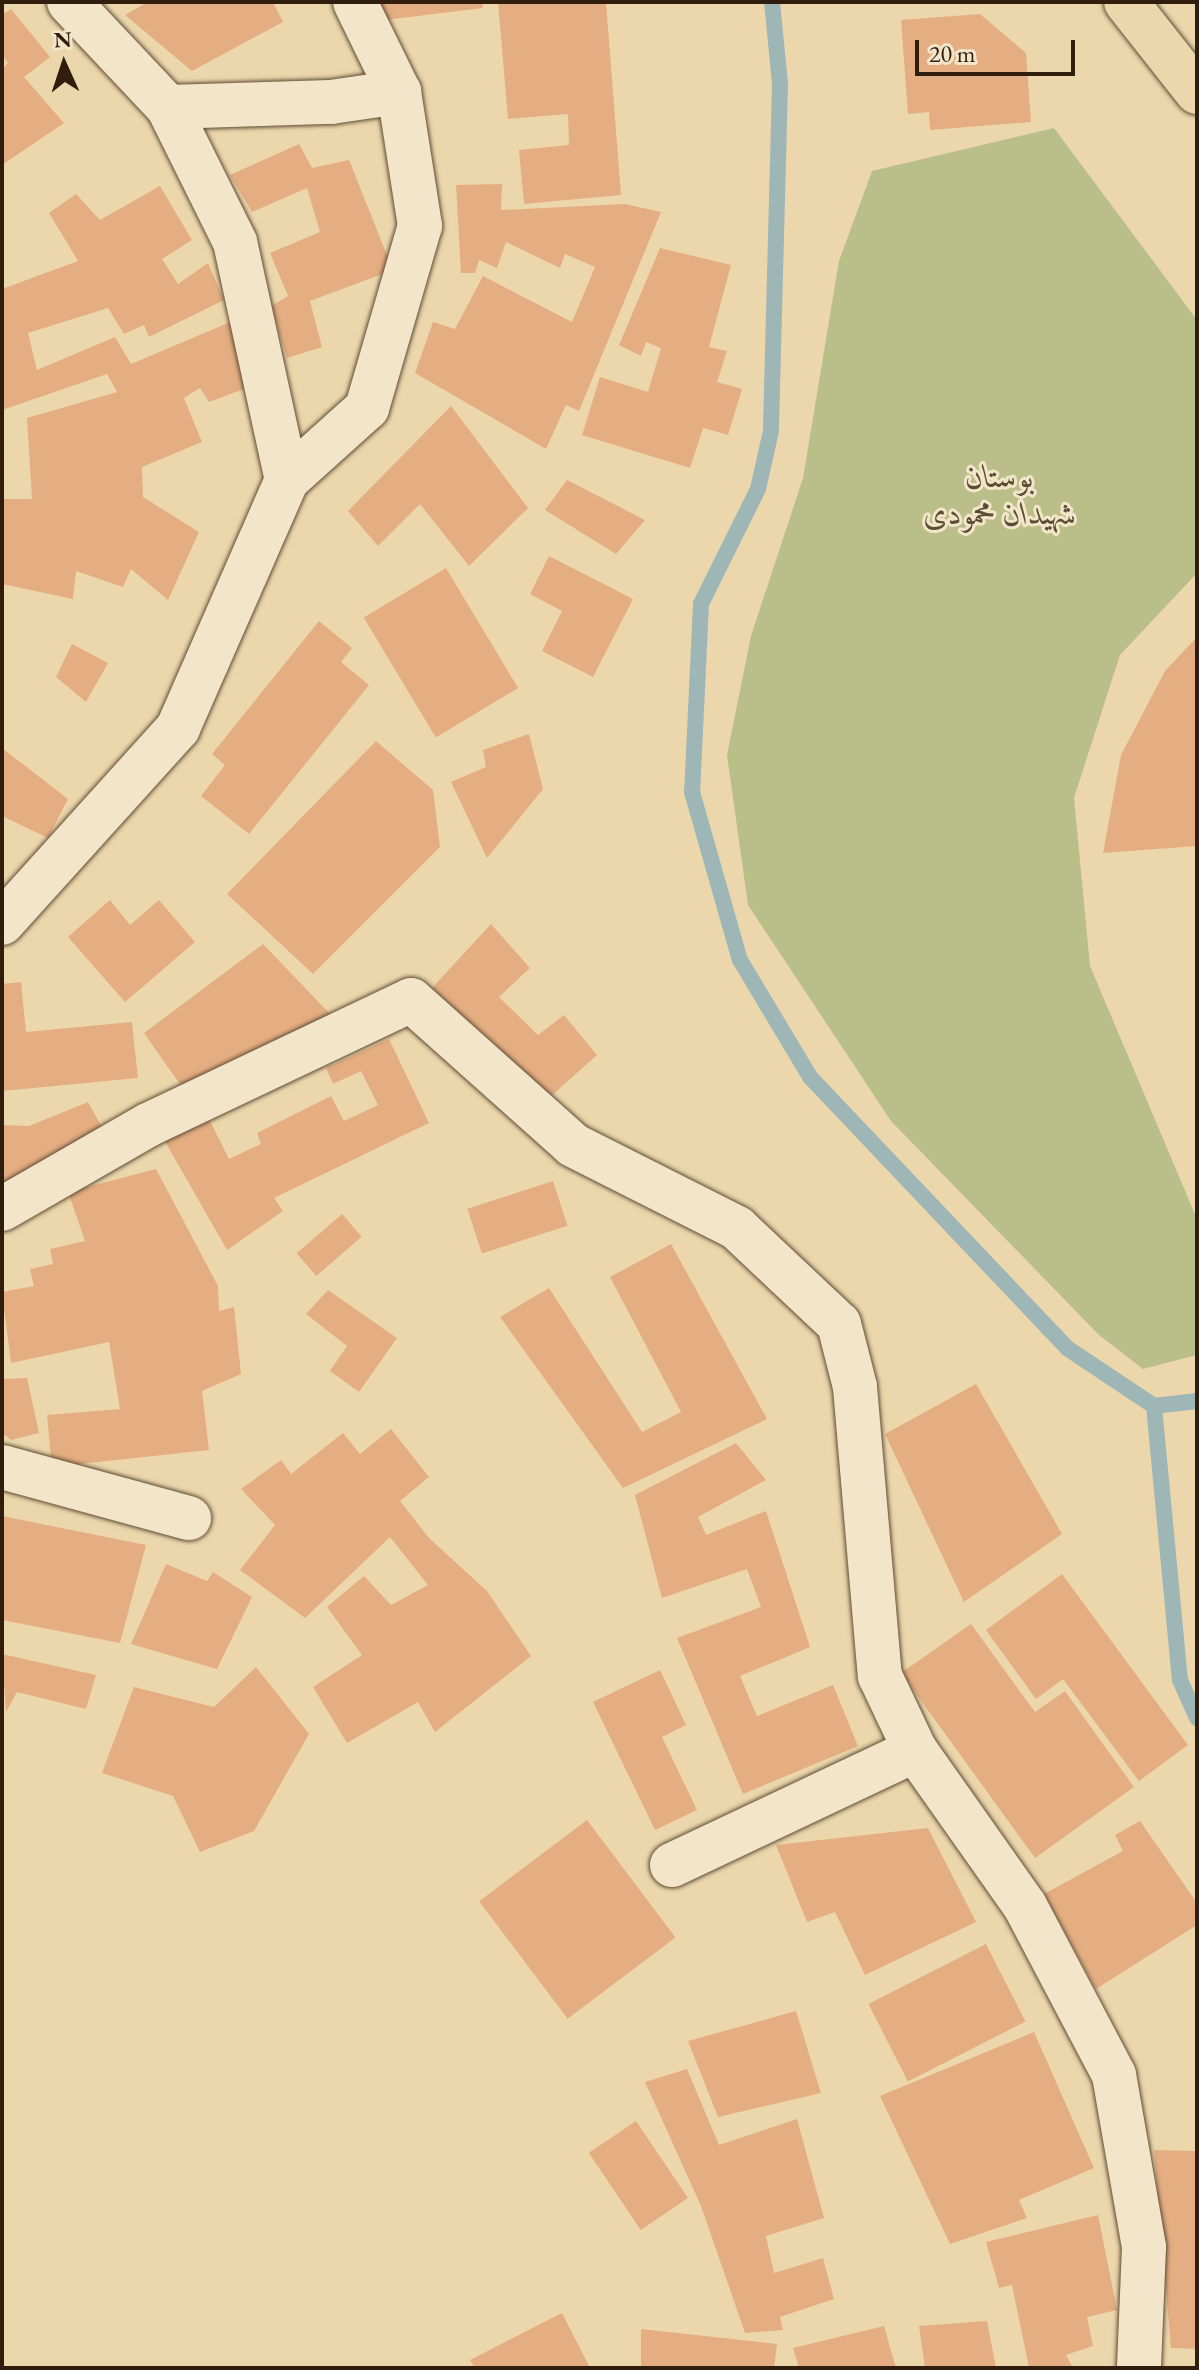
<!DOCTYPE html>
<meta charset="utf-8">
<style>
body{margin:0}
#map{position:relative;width:1199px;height:2370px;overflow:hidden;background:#ecd7ac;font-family:"EB Garamond",Amiri,serif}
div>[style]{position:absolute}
.green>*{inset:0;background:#babe88}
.stream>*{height:16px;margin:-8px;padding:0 8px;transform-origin:8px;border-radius:8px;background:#9fb6b6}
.building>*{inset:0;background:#e5ae82;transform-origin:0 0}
.roads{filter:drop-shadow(0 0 2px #604c36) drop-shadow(0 0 2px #604c36)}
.minor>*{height:44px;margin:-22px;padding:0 22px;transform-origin:22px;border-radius:22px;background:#f3e5c9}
.major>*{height:44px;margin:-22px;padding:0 22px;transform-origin:22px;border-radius:22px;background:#ecd7ac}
span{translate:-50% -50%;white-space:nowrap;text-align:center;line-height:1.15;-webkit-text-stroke:6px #f3e5c9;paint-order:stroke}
.park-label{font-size:32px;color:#5a4d33;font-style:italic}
.frame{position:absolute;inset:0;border:4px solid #311d0e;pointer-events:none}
.north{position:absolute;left:24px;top:24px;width:80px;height:80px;-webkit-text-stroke:6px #f3e5c9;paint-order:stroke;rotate:357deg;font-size:22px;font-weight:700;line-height:32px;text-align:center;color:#311d0e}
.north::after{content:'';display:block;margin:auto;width:28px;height:36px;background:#311d0e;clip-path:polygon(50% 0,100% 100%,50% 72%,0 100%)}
.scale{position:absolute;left:915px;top:40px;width:160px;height:36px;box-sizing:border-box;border:4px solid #311d0e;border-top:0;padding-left:10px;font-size:24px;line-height:28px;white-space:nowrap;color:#311d0e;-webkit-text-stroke:6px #f3e5c9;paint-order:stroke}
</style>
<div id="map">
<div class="green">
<div style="clip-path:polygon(1054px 128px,1197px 320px,1197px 573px,1120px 655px,1074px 798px,1090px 966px,1197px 1219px,1197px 1355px,1143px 1369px,1099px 1335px,891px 1121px,748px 905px,727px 755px,751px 636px,803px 478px,839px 261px,872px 171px)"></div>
</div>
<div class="stream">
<div style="left:772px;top:2px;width:82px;rotate:84.4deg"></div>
<div style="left:780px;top:84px;width:347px;rotate:91.5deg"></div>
<div style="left:771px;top:431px;width:59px;rotate:102.6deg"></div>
<div style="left:758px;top:489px;width:128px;rotate:116.4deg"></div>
<div style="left:701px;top:604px;width:188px;rotate:92.7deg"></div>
<div style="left:692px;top:792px;width:175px;rotate:74.1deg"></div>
<div style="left:740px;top:960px;width:136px;rotate:59.1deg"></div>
<div style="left:810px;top:1077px;width:373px;rotate:46.5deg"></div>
<div style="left:1067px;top:1348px;width:105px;rotate:33.7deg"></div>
<div style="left:1154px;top:1406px;width:43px;rotate:-6.6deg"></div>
<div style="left:1154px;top:1406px;width:275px;rotate:84.6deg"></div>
<div style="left:1180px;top:1680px;width:42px;rotate:65.9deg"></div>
</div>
<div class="building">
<div style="clip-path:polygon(148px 2px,273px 2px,283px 22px,192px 71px,125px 15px)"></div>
<div style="clip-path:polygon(372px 2px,482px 2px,483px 8px,377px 21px)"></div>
<div style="clip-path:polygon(498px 2px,606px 2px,621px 195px,524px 204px,519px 150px,569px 145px,568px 114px,508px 119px)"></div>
<div style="clip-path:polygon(11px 9px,50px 57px,24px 77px,64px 123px,2px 165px,2px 69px,8px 63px,2px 55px,2px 15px)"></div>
<div style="clip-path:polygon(980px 14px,1026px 53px,1031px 122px,930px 130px,929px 112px,908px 114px,901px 20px)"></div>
<div style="clip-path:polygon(299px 144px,312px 168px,349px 160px,393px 270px,310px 301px,322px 347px,287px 358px,271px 306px,288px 296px,270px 253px,320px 232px,307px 188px,252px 212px,230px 175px)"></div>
<div style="clip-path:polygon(502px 184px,501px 210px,625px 204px,661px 212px,579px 411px,566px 405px,546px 449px,415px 373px,433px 322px,455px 329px,483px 276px,572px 322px,595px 267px,565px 254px,560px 268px,506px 242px,497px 268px,479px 260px,475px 273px,461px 273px,456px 185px)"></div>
<div style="clip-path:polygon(160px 186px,192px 240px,162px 259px,178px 284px,208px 263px,224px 300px,149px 337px,144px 325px,124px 334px,108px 308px,28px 333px,37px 370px,115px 337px,131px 364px,235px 320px,252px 386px,209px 402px,200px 388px,184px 398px,202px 442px,142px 467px,143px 497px,199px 532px,168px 600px,131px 569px,123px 587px,76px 571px,73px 599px,2px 584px,2px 499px,32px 499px,27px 418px,117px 392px,107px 374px,2px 410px,2px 289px,78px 261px,49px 213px,76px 194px,100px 220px)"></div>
<div style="clip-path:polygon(660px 248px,731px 265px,709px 347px,727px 351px,717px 382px,742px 389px,728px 435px,703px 428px,690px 468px,582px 435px,600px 377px,648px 392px,661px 348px,646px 342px,641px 356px,619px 345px)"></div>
<div style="clip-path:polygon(451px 406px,528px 508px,469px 566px,420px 504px,378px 546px,348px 511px)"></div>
<div style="clip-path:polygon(567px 480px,645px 520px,616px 554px,545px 510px)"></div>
<div style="clip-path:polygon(549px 556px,633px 599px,593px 677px,542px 651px,562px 611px,530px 594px)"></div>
<div style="left:446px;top:568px;width:140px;height:96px;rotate:59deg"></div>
<div style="clip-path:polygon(319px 621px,352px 648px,341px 662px,369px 685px,249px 834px,201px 796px,225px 765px,212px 754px)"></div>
<div style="clip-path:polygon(1197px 637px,1197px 846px,1103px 853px,1121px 755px,1165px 671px)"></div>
<div style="clip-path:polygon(72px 644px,108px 663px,86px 702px,56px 677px)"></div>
<div style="clip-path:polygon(529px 734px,543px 789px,487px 858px,451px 782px,486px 767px,483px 750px)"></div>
<div style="clip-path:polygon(376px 741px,433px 790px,440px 847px,313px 974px,227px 894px)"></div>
<div style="clip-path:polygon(2px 748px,68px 799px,48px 838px,2px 816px)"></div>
<div style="clip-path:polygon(110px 900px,130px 925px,159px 900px,195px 942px,125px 1002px,68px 937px)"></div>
<div style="clip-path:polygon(491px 924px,530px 968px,499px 997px,538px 1035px,564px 1015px,597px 1055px,551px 1096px,432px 988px)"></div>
<div style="clip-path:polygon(263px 944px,331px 1015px,186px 1093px,144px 1033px)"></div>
<div style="clip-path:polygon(21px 982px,26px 1032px,132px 1022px,138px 1078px,2px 1091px,2px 984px)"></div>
<div style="clip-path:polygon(389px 1039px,429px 1123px,274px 1198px,283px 1211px,227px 1250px,163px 1138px,206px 1113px,229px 1159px,261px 1144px,257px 1133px,331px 1096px,344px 1121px,378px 1105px,361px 1071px,333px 1084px,326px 1068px)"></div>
<div style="clip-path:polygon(88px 1102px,104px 1131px,2px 1190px,2px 1125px,29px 1126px)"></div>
<div style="clip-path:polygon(156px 1169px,218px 1286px,219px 1311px,234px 1307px,241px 1374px,202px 1391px,209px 1450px,52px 1467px,47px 1415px,120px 1409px,109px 1342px,11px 1363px,2px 1292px,34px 1286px,30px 1269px,53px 1264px,50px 1249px,85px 1241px,68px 1192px)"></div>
<div style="left:553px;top:1181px;width:47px;height:90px;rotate:72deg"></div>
<div style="left:342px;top:1214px;width:30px;height:60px;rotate:49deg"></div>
<div style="clip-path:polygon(671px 1244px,767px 1419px,623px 1488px,500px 1317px,549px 1288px,642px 1432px,681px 1412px,610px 1277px)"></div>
<div style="clip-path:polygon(328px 1290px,397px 1338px,359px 1392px,330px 1371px,347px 1346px,306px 1314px)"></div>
<div style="clip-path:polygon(27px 1378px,39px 1433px,11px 1440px,2px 1433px,2px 1379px)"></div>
<div style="clip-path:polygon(976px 1384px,1062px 1534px,964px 1602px,885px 1434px)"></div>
<div style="clip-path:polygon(391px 1429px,429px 1477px,400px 1501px,429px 1538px,487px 1591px,531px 1656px,435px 1732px,418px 1702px,347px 1743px,313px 1687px,362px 1655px,327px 1607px,364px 1576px,391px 1605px,428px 1585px,390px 1537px,305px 1618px,240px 1570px,275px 1525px,241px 1489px,281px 1460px,291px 1474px,343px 1433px,360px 1454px)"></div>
<div style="clip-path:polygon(736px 1443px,766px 1480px,698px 1517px,706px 1535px,766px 1511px,810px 1647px,740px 1676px,757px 1716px,833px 1685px,858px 1746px,743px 1794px,677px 1638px,761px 1607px,747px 1569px,662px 1598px,635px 1495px)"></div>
<div style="clip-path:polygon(2px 1516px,146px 1545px,120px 1643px,2px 1620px)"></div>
<div style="clip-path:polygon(166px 1564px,207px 1581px,213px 1572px,252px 1597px,217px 1669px,131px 1644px)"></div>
<div style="clip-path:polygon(1062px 1574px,1188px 1745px,1139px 1781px,1063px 1679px,1036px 1699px,986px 1630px)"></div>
<div style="clip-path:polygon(971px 1624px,1035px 1712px,1065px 1691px,1134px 1787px,1035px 1858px,901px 1673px)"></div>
<div style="clip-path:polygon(2px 1654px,96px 1675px,86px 1709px,17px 1692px,6px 1712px)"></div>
<div style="clip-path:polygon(256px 1667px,309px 1734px,254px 1831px,200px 1852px,173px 1796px,102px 1773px,134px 1687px,214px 1707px)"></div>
<div style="clip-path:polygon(660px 1670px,686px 1725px,662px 1737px,697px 1810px,655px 1830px,593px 1702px)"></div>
<div style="left:587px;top:1820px;width:147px;height:135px;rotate:53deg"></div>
<div style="clip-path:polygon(1140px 1821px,1197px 1903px,1197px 1925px,1096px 1989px,1044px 1894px,1123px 1851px,1115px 1835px)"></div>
<div style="clip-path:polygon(928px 1828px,976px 1922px,865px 1975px,835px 1912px,807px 1922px,776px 1845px)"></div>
<div style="left:986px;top:1944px;width:87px;height:132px;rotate:63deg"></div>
<div style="clip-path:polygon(796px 2011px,821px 2093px,718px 2117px,688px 2041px)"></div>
<div style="clip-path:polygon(1034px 2032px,1094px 2168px,1019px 2200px,1027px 2218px,950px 2244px,880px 2096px)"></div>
<div style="clip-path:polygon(687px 2069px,719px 2145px,797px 2119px,824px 2218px,766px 2236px,774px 2273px,823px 2258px,834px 2299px,780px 2317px,783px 2330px,745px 2333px,701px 2206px,645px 2082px)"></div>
<div style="left:636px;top:2121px;width:93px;height:57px;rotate:56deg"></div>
<div style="clip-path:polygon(1154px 2150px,1197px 2151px,1197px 2349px,1171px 2348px)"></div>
<div style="clip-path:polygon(1098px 2215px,1117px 2310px,1087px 2317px,1093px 2346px,1066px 2355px,1073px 2368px,1029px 2368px,1012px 2285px,999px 2288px,986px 2242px)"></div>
<div style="clip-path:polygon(562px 2313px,590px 2368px,475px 2368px,470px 2360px)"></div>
<div style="clip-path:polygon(987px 2321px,996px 2368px,925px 2368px,919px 2326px)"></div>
<div style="clip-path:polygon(884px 2326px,896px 2368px,799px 2368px,793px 2348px)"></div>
<div style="clip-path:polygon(641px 2329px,777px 2344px,774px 2368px,641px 2368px)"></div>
</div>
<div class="roads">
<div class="minor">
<div style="left:69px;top:2px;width:144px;rotate:46.7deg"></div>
<div style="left:168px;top:107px;width:163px;rotate:-1.8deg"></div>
<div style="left:331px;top:102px;width:69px;rotate:-8.4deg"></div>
<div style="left:399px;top:92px;width:100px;rotate:-116.1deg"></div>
<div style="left:168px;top:107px;width:151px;rotate:63.6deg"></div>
<div style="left:235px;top:242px;width:244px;rotate:77.7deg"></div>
<div style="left:287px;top:480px;width:108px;rotate:-42deg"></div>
<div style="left:367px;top:408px;width:190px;rotate:-73.8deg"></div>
<div style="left:420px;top:226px;width:136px;rotate:-98.9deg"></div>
<div style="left:2px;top:923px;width:263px;rotate:-47.9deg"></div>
<div style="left:178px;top:728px;width:271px;rotate:-66.3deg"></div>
<div style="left:2px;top:1209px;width:168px;rotate:-29.9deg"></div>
<div style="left:148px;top:1125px;width:291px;rotate:-25.4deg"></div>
<div style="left:411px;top:1000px;width:217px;rotate:41.8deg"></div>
<div style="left:573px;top:1145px;width:184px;rotate:26.8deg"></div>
<div style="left:737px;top:1228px;width:140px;rotate:43.3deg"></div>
<div style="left:839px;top:1324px;width:65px;rotate:75.7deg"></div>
<div style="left:855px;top:1387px;width:290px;rotate:85.1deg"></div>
<div style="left:880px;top:1676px;width:82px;rotate:64.7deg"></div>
<div style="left:915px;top:1750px;width:191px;rotate:54.8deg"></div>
<div style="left:1025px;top:1906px;width:191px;rotate:62.2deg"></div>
<div style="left:1114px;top:2075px;width:175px;rotate:80.1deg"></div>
<div style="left:1144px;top:2247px;width:121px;rotate:92.4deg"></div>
<div style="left:2px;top:1467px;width:194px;rotate:15.3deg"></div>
<div style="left:672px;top:1865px;width:269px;rotate:-25.3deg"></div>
</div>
<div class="major">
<div style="left:1126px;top:2px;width:115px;rotate:51.7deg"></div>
</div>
</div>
<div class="park-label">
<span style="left:1000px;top:495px">بوستان<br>شهیدان محمودی</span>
</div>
<div class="frame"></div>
<div class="north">N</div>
<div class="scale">20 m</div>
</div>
